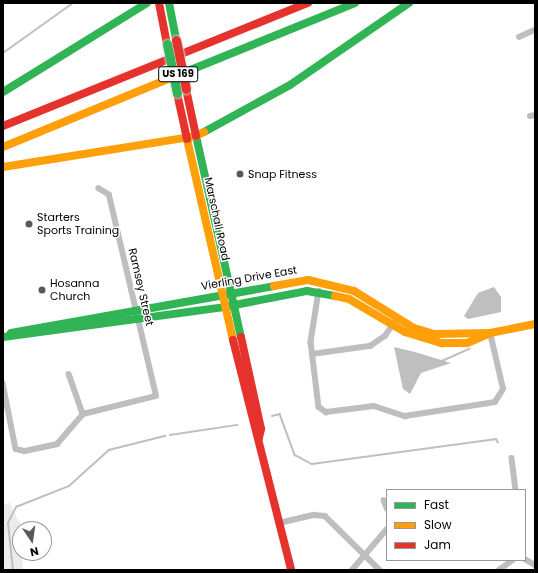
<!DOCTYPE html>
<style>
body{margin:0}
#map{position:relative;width:538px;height:573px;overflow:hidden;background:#fff;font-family:Poppins,sans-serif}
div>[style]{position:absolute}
.green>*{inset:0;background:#ececec}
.water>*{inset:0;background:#bfbfbf}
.stream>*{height:1.5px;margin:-0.75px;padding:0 0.75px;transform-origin:0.75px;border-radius:0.75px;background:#bfbfbf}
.street>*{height:5.5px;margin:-2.75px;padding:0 2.75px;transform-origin:2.75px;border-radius:2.75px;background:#bebebe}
.fast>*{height:8px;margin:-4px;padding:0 4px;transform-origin:4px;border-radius:4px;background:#30b455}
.slow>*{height:8px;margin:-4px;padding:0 4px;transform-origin:4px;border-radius:4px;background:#ff9f0a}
.jam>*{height:8px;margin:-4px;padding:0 4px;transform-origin:4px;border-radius:4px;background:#e5322d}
.bridges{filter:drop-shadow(0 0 1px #dbdbdb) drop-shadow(0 0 1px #dbdbdb)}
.fast-bridge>*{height:9px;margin:-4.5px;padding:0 4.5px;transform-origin:4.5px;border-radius:4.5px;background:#30b455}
.jam-bridge>*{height:9px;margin:-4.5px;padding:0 4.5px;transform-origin:4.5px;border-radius:4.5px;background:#e5322d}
.dots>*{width:11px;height:11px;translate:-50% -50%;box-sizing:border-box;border:2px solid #fff;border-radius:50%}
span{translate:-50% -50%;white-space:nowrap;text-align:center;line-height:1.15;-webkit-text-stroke:3px #fff;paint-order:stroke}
.shield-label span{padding:1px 3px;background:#fff;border:1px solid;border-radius:3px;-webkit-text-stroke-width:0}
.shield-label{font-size:10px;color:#000;font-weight:700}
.poi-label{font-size:11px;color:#000}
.left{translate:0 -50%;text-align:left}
.street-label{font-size:11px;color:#000}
.frame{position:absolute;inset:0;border:4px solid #000;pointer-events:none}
.legend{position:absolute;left:386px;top:489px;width:140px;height:72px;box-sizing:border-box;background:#fff;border:1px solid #999;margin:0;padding:5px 7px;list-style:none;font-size:12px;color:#000}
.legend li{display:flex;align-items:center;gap:8px;height:20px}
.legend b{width:20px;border:1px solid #999}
.north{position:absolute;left:12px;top:521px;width:40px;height:40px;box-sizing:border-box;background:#fff;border:1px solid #999;border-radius:50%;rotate:167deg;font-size:11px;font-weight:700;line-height:16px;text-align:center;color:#000}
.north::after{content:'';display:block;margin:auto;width:14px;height:18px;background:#595959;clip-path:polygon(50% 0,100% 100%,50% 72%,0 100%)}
</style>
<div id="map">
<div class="green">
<div style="clip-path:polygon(10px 503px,21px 526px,23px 570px,3px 570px,3px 504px)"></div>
</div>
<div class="water">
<div style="clip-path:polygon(494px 287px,501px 297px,501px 312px,468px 319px,464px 316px,478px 293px)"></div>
<div style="clip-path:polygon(394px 347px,415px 352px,451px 363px,421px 373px,410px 394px,403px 389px)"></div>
</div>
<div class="stream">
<div style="left:3px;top:53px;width:86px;rotate:-35.5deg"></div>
<div style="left:442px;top:361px;width:30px;rotate:-24deg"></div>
<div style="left:272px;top:416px;width:8px;rotate:-14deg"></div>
<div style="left:280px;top:414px;width:44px;rotate:69.9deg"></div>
<div style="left:295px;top:455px;width:19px;rotate:28deg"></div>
<div style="left:312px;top:464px;width:186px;rotate:-7.7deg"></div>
<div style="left:496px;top:439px;width:4px;rotate:56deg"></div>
<div style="left:170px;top:435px;width:68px;rotate:-8.5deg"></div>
<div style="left:13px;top:570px;width:47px;rotate:-96.1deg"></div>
<div style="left:8px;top:523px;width:18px;rotate:-63deg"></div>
<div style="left:16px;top:507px;width:57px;rotate:-21.6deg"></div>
<div style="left:69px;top:486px;width:54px;rotate:-42deg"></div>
<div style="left:109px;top:450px;width:58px;rotate:-14deg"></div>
</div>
<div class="street">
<div style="left:519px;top:37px;width:17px;rotate:-24deg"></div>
<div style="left:530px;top:116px;width:5px;rotate:-11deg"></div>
<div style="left:319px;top:291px;width:52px;rotate:98.9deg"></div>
<div style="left:311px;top:342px;width:65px;rotate:83deg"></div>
<div style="left:319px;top:407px;width:9px;rotate:36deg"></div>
<div style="left:326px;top:412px;width:48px;rotate:-7.1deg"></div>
<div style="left:374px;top:406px;width:33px;rotate:18deg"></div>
<div style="left:405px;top:416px;width:91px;rotate:-8.8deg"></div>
<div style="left:495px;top:402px;width:15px;rotate:-58deg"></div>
<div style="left:503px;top:389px;width:57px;rotate:-103.1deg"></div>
<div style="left:312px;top:354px;width:59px;rotate:-7.9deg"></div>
<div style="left:370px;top:346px;width:18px;rotate:-34deg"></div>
<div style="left:385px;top:336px;width:22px;rotate:-56deg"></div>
<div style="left:69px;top:374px;width:42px;rotate:70.7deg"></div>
<div style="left:3px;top:383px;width:67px;rotate:78.9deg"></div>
<div style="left:16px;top:449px;width:9px;rotate:13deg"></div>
<div style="left:25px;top:451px;width:33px;rotate:-12deg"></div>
<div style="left:57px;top:444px;width:40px;rotate:-49deg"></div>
<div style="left:83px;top:414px;width:75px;rotate:-13.9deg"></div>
<div style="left:156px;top:396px;width:206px;rotate:-103.2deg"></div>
<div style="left:109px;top:195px;width:12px;rotate:-149deg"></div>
<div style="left:512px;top:458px;width:32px;rotate:83deg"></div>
<div style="left:384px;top:500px;width:9px;rotate:69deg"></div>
<div style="left:279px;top:523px;width:36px;rotate:-13deg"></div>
<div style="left:314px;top:515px;width:11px;rotate:5deg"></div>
<div style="left:325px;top:516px;width:77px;rotate:44.5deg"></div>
<div style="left:525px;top:559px;width:12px;rotate:31deg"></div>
<div style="left:352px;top:570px;width:54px;rotate:-49.5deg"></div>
<div style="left:499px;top:570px;width:17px;rotate:-36deg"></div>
</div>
<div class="fast">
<div style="left:169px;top:3px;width:38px;rotate:79deg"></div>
<div style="left:178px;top:75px;width:191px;rotate:-22.1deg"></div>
<div style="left:3px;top:92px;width:169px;rotate:-31.7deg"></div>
<div style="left:204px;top:132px;width:98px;rotate:-28.7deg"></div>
<div style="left:290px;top:85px;width:145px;rotate:-34.6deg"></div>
<div style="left:196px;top:136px;width:206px;rotate:77.4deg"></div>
<div style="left:11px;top:333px;width:267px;rotate:-10.1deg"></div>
<div style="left:3px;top:337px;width:223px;rotate:-7.7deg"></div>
<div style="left:224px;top:307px;width:85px;rotate:-10.9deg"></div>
<div style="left:307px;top:291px;width:28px;rotate:10deg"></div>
</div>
<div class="slow">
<div style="left:187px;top:139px;width:206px;rotate:77.1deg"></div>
<div style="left:3px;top:147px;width:189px;rotate:-22.4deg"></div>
<div style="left:3px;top:167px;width:195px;rotate:-9.1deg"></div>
<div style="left:196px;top:136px;width:9px;rotate:-27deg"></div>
<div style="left:274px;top:286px;width:35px;rotate:-10deg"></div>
<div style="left:308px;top:280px;width:47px;rotate:13.4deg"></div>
<div style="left:354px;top:291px;width:70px;rotate:31.7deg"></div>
<div style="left:414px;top:328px;width:21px;rotate:17deg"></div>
<div style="left:434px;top:334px;width:56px;rotate:-1deg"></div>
<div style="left:335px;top:296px;width:14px;rotate:12deg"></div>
<div style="left:349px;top:299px;width:65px;rotate:30.5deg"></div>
<div style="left:405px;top:332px;width:39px;rotate:17deg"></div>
<div style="left:442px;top:343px;width:25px"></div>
<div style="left:467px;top:343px;width:25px;rotate:-23deg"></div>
<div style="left:490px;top:333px;width:46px;rotate:-11.3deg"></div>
</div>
<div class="jam">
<div style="left:159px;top:3px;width:42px;rotate:79deg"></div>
<div style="left:186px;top:89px;width:48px;rotate:78deg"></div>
<div style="left:177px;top:93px;width:47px;rotate:77.7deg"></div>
<div style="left:3px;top:126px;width:329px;rotate:-22deg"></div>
<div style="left:241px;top:337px;width:94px;rotate:77.7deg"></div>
<div style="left:261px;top:429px;width:9px;rotate:103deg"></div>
<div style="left:233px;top:340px;width:237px;rotate:75.8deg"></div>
</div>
<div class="bridges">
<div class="fast-bridge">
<div style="left:167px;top:44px;width:50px;rotate:78.5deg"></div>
</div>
<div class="jam-bridge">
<div style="left:176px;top:40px;width:50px;rotate:78.5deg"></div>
</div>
</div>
<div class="dots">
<div style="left:240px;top:174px;background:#595959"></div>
<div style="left:29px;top:224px;background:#595959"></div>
<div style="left:42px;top:290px;background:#595959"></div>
</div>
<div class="shield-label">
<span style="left:178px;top:74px">US 169</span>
</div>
<div class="poi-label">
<span class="left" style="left:248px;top:174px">Snap Fitness</span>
<span class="left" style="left:37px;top:224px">Starters<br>Sports Training</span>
<span class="left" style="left:50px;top:290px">Hosanna<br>Church</span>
</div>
<div class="street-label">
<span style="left:217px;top:219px;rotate:78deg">Marschall Road</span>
<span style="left:249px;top:278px;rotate:-10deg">Vierling Drive East</span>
<span style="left:141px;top:287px;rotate:77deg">Ramsey Street</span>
</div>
<div class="frame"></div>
<ul class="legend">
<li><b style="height:5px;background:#30b455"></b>Fast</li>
<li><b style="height:5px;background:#ff9f0a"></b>Slow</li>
<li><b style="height:5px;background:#e5322d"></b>Jam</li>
</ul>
<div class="north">N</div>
</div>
